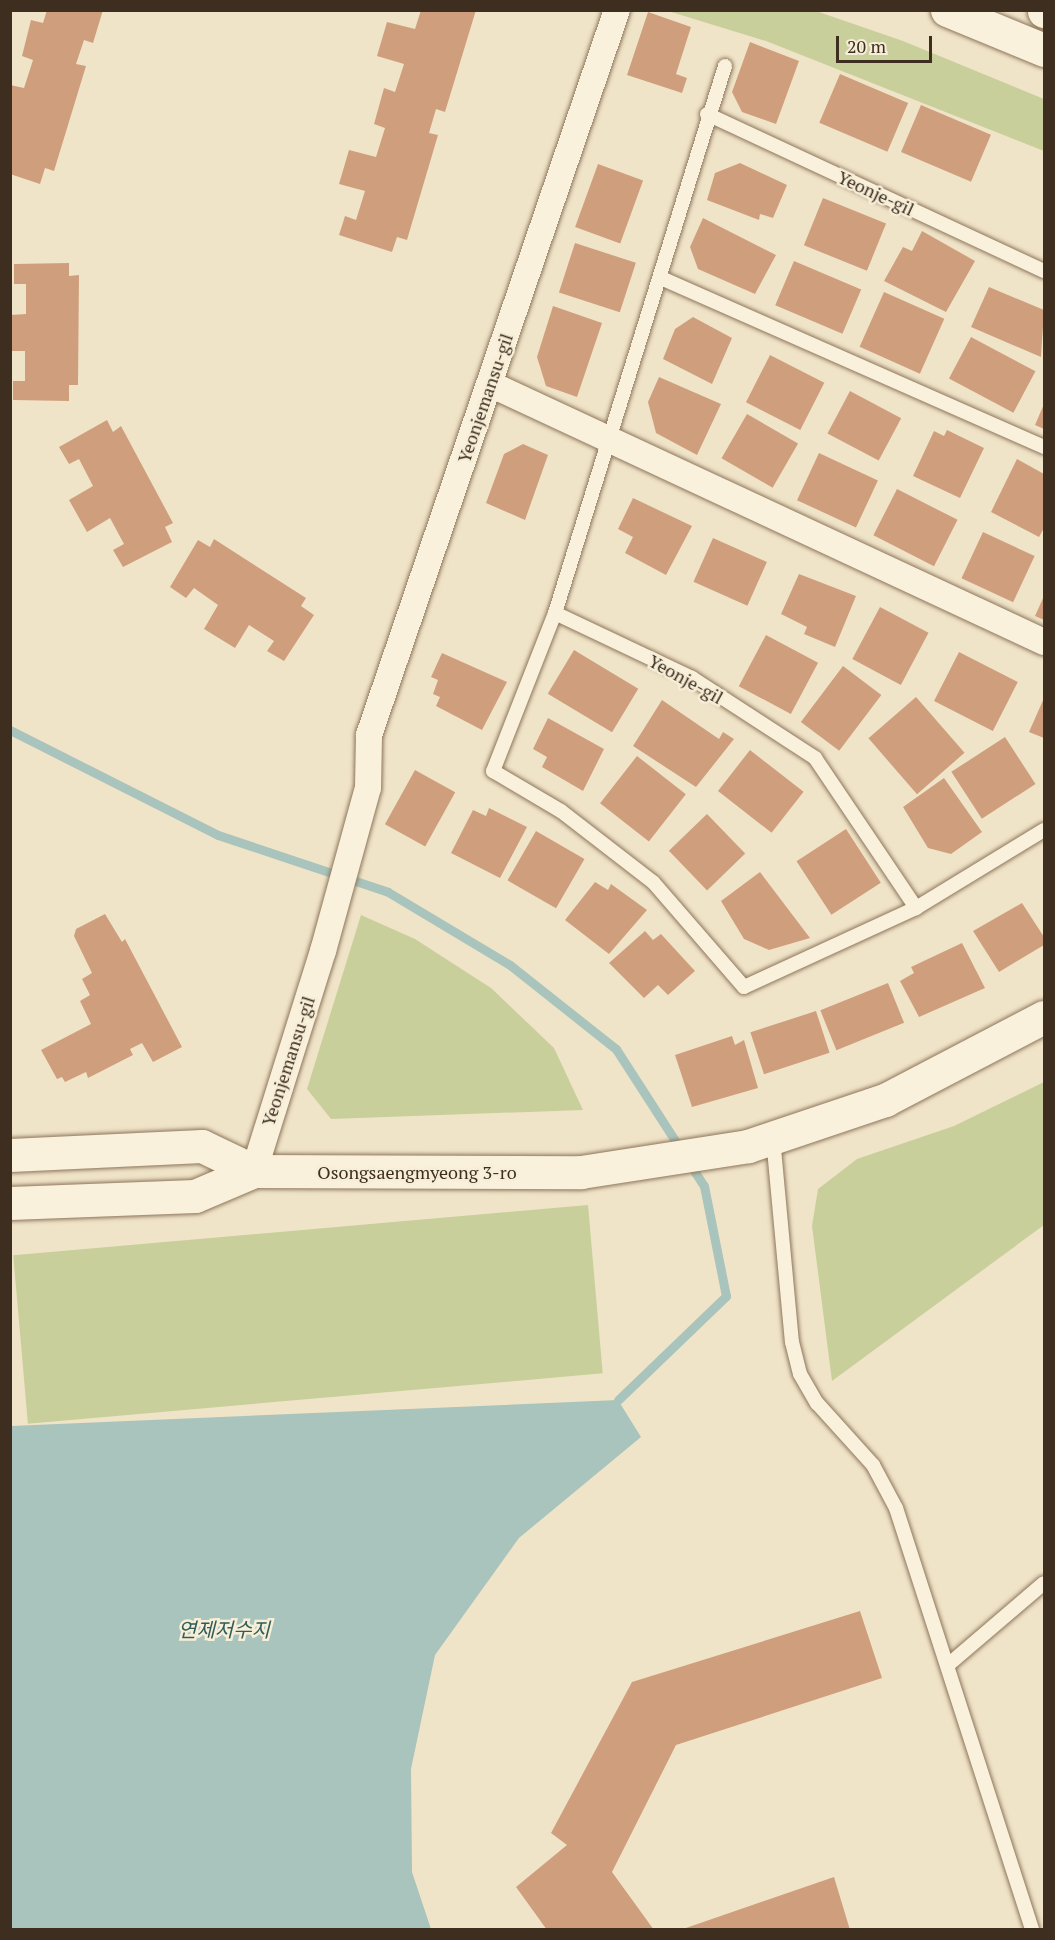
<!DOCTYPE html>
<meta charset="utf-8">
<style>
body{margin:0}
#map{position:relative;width:1055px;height:1940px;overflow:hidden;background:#f0e4c8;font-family:"PT Serif","Noto Sans KR",serif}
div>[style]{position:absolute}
.green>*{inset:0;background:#c9cf9b;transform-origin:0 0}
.water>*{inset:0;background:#a9c4bc}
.stream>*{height:9px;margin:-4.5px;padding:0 4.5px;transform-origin:4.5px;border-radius:4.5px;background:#a9c4bc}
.building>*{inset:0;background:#cf9f7d;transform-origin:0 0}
.roads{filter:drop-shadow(0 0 2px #8d765c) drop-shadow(0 0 2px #8d765c)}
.lane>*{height:14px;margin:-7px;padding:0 7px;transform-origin:7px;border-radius:7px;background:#faf1dc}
.street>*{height:26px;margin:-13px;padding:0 13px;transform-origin:13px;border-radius:13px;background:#faf1dc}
.secondary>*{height:33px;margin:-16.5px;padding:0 16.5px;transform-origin:16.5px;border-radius:16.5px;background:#faf1dc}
span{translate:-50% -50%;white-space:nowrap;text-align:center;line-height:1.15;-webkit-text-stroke:5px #f7eed8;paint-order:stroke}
.street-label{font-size:18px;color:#3d2e20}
.water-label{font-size:20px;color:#2f5d5a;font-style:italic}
.frame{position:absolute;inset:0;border:12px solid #3d2e20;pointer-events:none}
.scale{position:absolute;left:836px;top:36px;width:96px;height:27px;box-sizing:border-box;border:3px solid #3d2e20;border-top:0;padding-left:8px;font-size:18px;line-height:21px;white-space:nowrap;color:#3d2e20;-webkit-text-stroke:4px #f7eed8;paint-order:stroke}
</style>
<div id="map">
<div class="green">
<div style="clip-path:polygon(668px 11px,816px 11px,903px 41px,1044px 99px,1044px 151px,766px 41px)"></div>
<div style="clip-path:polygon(361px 915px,415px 939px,491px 988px,554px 1048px,583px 1110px,331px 1119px,307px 1089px)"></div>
<div style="clip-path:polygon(1044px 1082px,1044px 1225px,832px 1381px,812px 1226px,818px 1189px,857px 1159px,954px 1126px)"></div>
<div style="left:588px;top:1205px;width:169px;height:577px;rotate:85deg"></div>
</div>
<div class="water">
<div style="clip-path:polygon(618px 1400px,641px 1437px,519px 1538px,435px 1655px,411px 1769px,412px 1872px,431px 1929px,11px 1929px,11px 1426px)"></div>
</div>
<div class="stream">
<div style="left:10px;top:730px;width:233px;rotate:26.8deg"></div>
<div style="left:218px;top:835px;width:179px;rotate:18.5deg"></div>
<div style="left:388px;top:892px;width:142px;rotate:30.9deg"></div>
<div style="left:510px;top:965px;width:135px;rotate:38.4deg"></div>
<div style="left:616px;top:1049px;width:120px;rotate:57.2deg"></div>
<div style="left:618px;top:1400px;width:150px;rotate:-43.9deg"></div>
<div style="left:726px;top:1296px;width:112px;rotate:-101.3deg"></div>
<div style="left:704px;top:1186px;width:30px;rotate:-123deg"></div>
</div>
<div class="building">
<div style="clip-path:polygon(47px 10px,103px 10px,93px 43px,84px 40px,76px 64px,86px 66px,54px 171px,45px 168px,40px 184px,10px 174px,10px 85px,24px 88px,33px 60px,22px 56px,31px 20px,43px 23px)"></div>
<div style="clip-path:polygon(421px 10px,476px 10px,445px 112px,436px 109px,429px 133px,438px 135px,407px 240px,397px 237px,392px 252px,339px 235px,345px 216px,356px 220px,365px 191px,339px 184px,349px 150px,376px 157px,385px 128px,374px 124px,384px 88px,395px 92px,404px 64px,377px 56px,387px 22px,415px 29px)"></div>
<div style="clip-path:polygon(648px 12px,691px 27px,676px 74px,687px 78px,682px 93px,627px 75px)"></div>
<div style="clip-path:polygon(750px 42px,799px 61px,776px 124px,742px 112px,732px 92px)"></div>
<div style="left:840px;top:74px;width:74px;height:53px;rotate:23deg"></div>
<div style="left:921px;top:105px;width:76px;height:51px;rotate:23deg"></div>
<div style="clip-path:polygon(740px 163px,787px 185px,773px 218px,760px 214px,759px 220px,707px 200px,715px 173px)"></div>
<div style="left:598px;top:164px;width:48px;height:67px;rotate:20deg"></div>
<div style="left:823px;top:198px;width:68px;height:51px;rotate:22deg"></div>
<div style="clip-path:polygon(703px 218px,776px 255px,755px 294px,698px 269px,690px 247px)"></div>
<div style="clip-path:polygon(922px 231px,975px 261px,946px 312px,884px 281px,903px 247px,912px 251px)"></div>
<div style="left:575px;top:243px;width:64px;height:52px;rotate:18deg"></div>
<div style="left:794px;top:261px;width:73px;height:48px;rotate:23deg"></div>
<div style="clip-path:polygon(69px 263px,69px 276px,79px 275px,78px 385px,69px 385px,69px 401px,13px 400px,13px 381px,25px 381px,25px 351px,10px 351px,10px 315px,26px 314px,26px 284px,14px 284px,14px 264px)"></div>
<div style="clip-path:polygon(989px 287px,1044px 310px,1041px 357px,971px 327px)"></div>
<div style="left:884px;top:292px;width:66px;height:60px;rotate:24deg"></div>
<div style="clip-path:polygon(553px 306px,602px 323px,577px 397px,546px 386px,537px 357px)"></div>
<div style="clip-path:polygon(693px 317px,732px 338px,712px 384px,663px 359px,675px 329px)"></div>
<div style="left:971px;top:337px;width:73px;height:47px;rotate:28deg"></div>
<div style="left:770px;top:355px;width:61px;height:53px;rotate:27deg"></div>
<div style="clip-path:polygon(659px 377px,721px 404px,697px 455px,656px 433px,648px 402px)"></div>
<div style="left:850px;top:391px;width:58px;height:48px;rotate:28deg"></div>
<div style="clip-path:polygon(1044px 404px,1044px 429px,1035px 425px)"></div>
<div style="left:747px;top:414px;width:59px;height:51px;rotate:30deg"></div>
<div style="clip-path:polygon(107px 420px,113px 432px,121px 426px,173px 523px,165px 527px,172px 542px,123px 567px,113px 550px,124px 544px,110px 518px,87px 532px,69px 500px,93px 486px,79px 459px,69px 464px,59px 447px)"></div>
<div style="clip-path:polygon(947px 430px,984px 448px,960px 498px,913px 476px,934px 431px,944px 436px)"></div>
<div style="clip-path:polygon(523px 444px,548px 455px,525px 520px,486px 503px,504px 454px)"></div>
<div style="left:819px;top:453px;width:65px;height:52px;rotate:25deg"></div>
<div style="clip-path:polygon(1017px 459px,1044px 474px,1044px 528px,1039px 537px,991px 512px)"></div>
<div style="left:897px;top:489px;width:68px;height:52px;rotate:27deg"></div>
<div style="clip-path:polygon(633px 498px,692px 526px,666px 575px,625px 553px,633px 537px,618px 529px)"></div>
<div style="left:983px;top:532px;width:57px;height:51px;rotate:25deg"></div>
<div style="left:713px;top:538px;width:59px;height:48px;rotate:24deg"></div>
<div style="clip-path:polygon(214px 539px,306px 598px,301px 606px,314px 615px,284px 661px,267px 651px,274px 641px,249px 625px,235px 648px,204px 629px,218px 605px,194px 588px,186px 598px,170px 587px,198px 540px,210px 547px)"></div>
<div style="clip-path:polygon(799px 574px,856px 596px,835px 647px,804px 634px,807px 627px,781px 614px)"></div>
<div style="clip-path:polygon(1044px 596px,1044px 620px,1035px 616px)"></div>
<div style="left:880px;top:607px;width:55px;height:59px;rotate:28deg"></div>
<div style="left:766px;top:635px;width:59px;height:58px;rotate:28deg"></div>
<div style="left:574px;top:650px;width:75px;height:51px;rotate:31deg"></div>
<div style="left:959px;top:652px;width:66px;height:55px;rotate:27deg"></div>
<div style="clip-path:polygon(442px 653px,507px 682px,482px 730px,436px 706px,440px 697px,433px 694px,438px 680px,431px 677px)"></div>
<div style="left:843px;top:666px;width:48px;height:70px;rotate:37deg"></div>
<div style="left:916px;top:697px;width:74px;height:63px;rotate:49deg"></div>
<div style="clip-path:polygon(1044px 698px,1044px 738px,1029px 732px)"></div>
<div style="clip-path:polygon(662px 700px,719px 739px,723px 732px,734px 739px,696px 787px,633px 746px)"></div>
<div style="clip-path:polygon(548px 718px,604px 749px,583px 791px,542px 767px,547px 757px,533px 749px)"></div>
<div style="left:1005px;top:737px;width:56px;height:64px;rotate:57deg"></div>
<div style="left:750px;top:750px;width:68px;height:52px;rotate:38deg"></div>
<div style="left:637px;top:756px;width:62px;height:60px;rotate:38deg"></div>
<div style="left:415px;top:770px;width:46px;height:62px;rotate:29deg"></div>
<div style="clip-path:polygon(944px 778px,982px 832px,951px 854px,928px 848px,903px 807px)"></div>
<div style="clip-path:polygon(489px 808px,527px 827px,500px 878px,451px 853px,473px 810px,486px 816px)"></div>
<div style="left:707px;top:814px;width:55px;height:53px;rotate:46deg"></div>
<div style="left:846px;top:829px;width:64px;height:59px;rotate:57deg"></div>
<div style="left:536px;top:831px;width:56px;height:57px;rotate:30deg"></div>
<div style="clip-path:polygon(760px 872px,810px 938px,769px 950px,744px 939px,721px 901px)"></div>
<div style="clip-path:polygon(595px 882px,608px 890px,611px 884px,647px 910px,609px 954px,565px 920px)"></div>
<div style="clip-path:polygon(1022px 903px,1044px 937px,1044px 945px,999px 972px,973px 931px)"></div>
<div style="clip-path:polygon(105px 914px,122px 942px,125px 939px,182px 1047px,153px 1062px,142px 1043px,130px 1049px,133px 1055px,88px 1078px,86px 1072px,65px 1082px,62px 1077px,57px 1079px,41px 1050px,91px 1024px,80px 1001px,90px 995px,82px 979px,92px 973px,74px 936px,76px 929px)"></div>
<div style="clip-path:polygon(645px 931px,653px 940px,661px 934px,695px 971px,668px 995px,658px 985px,644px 998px,609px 963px)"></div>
<div style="clip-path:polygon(962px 943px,985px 988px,919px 1017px,900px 981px,914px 973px,911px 967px)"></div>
<div style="left:888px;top:983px;width:43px;height:73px;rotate:68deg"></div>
<div style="left:816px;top:1011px;width:44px;height:69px;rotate:72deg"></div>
<div style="clip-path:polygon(732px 1036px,735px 1045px,744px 1040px,758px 1088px,692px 1107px,675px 1055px)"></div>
<div style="clip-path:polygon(860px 1611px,882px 1678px,676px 1745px,612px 1872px,654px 1930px,547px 1930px,516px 1887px,567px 1845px,551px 1833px,632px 1682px)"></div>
<div style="clip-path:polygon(834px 1877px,850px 1930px,683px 1930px,683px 1929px)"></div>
</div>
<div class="roads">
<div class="lane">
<div style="left:725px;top:66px;width:573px;rotate:107.26deg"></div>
<div style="left:555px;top:613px;width:170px;rotate:111.4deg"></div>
<div style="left:493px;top:771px;width:79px;rotate:30.5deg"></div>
<div style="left:561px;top:811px;width:116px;rotate:37.7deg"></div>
<div style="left:653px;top:882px;width:139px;rotate:49.1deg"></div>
<div style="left:744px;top:987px;width:189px;rotate:-24.7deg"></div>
<div style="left:916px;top:908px;width:150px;rotate:-31.4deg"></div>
<div style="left:707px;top:114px;width:372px;rotate:25deg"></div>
<div style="left:661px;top:278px;width:419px;rotate:23.8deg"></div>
<div style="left:555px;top:613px;width:152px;rotate:25.4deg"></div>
<div style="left:692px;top:678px;width:147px;rotate:33deg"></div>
<div style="left:815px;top:758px;width:181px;rotate:56deg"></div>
<div style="left:773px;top:1138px;width:205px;rotate:84.7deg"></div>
<div style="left:792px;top:1342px;width:33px;rotate:76deg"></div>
<div style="left:800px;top:1374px;width:34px;rotate:60deg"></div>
<div style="left:817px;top:1403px;width:84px;rotate:47.9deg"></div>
<div style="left:873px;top:1465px;width:49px;rotate:61.9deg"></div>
<div style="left:896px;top:1508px;width:443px;rotate:72.1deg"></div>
<div style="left:948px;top:1665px;width:126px;rotate:-40.5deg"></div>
</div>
<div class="street">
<div style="left:490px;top:384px;width:611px;rotate:24.97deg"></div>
<div style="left:254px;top:1171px;width:231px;rotate:-72.6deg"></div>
<div style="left:323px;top:951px;width:169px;rotate:-74.6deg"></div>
<div style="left:368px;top:788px;width:53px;rotate:-88.9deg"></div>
<div style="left:369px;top:735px;width:766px;rotate:-71.12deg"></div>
</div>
<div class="secondary">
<div style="left:947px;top:10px;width:105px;rotate:22.4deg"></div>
<div style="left:1044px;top:10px;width:1px;rotate:90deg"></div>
<div style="left:10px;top:1155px;width:192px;rotate:-2.7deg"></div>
<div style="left:202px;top:1146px;width:58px;rotate:25.7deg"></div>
<div style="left:10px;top:1203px;width:185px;rotate:-2.2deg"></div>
<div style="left:195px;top:1196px;width:64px;rotate:-23deg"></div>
<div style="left:254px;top:1171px;width:327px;rotate:0.2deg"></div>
<div style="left:581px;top:1172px;width:169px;rotate:-8.8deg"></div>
<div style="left:748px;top:1146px;width:145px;rotate:-18.6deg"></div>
<div style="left:885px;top:1100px;width:179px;rotate:-27.6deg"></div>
</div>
</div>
<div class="street-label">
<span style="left:876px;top:193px;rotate:25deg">Yeonje-gil</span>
<span style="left:485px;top:398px;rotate:-71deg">Yeonjemansu-gil</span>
<span style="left:686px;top:679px;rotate:29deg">Yeonje-gil</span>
<span style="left:288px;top:1061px;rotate:-72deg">Yeonjemansu-gil</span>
<span style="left:417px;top:1172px">Osongsaengmyeong 3-ro</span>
</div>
<div class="water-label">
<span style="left:224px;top:1629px">연제저수지</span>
</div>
<div class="frame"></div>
<div class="scale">20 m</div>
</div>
